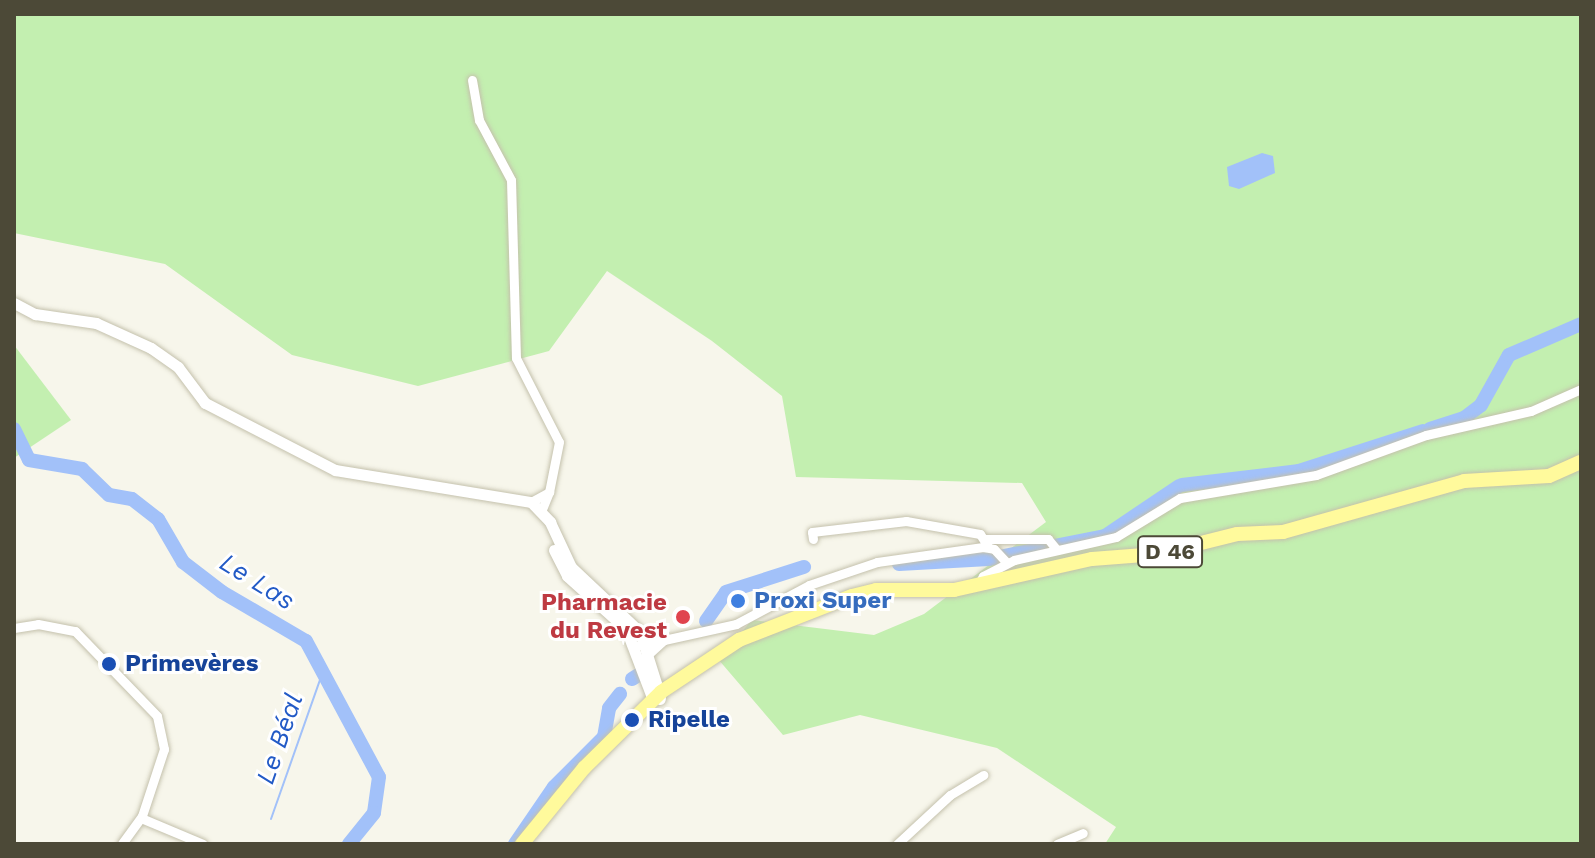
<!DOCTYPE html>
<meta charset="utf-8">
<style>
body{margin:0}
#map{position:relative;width:1595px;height:858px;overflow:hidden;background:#f7f6eb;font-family:"Work Sans",sans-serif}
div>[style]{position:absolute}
.green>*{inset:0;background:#c3efb0}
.water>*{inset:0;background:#a2c1f9}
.stream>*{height:2px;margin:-1px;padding:0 1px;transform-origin:1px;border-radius:1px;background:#a2c1f9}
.river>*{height:14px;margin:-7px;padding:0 7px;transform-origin:7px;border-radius:7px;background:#a2c1f9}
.roads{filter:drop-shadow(0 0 2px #c4c1ac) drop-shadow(0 0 2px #c4c1ac)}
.minor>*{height:9px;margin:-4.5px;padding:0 4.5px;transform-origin:4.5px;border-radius:4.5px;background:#fff}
.tertiary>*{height:11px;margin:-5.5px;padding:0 5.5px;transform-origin:5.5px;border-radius:5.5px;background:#fff}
.primary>*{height:14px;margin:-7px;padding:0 7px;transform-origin:7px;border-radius:7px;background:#fffa9c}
.dots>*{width:22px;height:22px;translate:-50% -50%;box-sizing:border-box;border:4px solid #fff;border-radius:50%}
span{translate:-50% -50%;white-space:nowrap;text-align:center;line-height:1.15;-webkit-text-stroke:6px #fff;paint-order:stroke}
.shield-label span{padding:2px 6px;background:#fff;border:2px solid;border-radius:6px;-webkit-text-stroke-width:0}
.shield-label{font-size:22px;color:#4c4937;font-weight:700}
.shop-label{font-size:24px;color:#366cbe;font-weight:700}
.left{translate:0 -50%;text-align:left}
.health-label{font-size:24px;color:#be3a42;font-weight:700}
.right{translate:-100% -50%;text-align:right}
.transit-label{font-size:24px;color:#164399;font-weight:700}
.water-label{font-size:26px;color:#225ac6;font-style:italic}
.frame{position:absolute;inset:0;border:16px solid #4c4937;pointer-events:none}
</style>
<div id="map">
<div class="green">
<div style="clip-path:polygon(14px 14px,1581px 14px,1581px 844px,1105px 844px,1116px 827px,997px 748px,860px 715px,783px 735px,718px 659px,752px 620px,874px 635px,924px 614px,1046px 522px,1022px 483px,796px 477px,782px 396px,712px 341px,607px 271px,549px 351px,418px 386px,292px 355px,165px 264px,14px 233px)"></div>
<div style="clip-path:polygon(14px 345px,71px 420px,14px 458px)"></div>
</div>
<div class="water">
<div style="clip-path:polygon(1262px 153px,1273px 156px,1275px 173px,1239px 189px,1229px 186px,1227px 167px)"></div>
</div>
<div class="stream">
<div style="left:271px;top:819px;width:157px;rotate:-70.6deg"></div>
</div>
<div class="river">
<div style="left:14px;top:429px;width:34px;rotate:64deg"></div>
<div style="left:29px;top:460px;width:54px;rotate:9.6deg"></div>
<div style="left:82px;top:469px;width:37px;rotate:44deg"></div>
<div style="left:109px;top:495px;width:23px;rotate:10deg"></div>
<div style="left:132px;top:499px;width:33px;rotate:38deg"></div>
<div style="left:158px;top:519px;width:50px;rotate:59.8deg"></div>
<div style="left:183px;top:562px;width:49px;rotate:37.6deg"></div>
<div style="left:222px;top:592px;width:97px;rotate:30.3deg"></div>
<div style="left:306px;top:641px;width:154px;rotate:61.8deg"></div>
<div style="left:379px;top:777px;width:36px;rotate:98deg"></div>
<div style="left:374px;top:813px;width:40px;rotate:129deg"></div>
<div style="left:1430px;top:429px;width:36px;rotate:-18deg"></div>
<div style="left:1464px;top:418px;width:21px;rotate:-37deg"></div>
<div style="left:1481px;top:405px;width:57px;rotate:-60.8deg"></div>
<div style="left:1509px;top:355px;width:78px;rotate:-23.3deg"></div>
<div style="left:1182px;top:485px;width:118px;rotate:-6.8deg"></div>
<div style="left:1299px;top:471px;width:130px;rotate:-17.9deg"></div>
<div style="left:899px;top:564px;width:90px;rotate:-3.2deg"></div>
<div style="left:989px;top:559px;width:118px;rotate:-11.2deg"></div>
<div style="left:1105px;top:536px;width:89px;rotate:-34deg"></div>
<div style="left:706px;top:621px;width:35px;rotate:-55deg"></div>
<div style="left:726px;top:592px;width:82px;rotate:-17.8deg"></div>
<div style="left:632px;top:679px;width:9px;rotate:-32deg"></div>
<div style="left:515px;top:844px;width:69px;rotate:-55.6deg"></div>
<div style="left:554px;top:787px;width:71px;rotate:-45deg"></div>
<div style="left:604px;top:737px;width:29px;rotate:-80deg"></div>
<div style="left:609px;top:708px;width:18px;rotate:-52deg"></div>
</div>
<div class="roads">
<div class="minor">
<div style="left:472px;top:80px;width:41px;rotate:80.1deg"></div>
<div style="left:479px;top:120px;width:68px;rotate:61.9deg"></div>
<div style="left:511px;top:180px;width:178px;rotate:88.4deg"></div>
<div style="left:516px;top:358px;width:94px;rotate:62.9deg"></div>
<div style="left:559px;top:442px;width:51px;rotate:101.3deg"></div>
<div style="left:531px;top:502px;width:21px;rotate:-29deg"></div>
<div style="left:549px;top:492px;width:22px;rotate:112deg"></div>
<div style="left:813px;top:539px;width:7px;rotate:-98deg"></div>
<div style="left:812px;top:532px;width:95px;rotate:-6.7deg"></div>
<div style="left:906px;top:521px;width:75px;rotate:10deg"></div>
<div style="left:980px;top:534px;width:15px;rotate:58deg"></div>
<div style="left:985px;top:539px;width:63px"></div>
<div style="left:1048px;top:539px;width:14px;rotate:51deg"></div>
<div style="left:978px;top:585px;width:10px;rotate:-61deg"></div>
<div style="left:983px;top:576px;width:35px;rotate:-27deg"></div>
<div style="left:1014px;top:560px;width:105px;rotate:-12.7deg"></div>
<div style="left:1116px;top:537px;width:75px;rotate:-31.4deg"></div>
<div style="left:1180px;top:498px;width:138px;rotate:-9.6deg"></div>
<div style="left:1316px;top:475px;width:117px;rotate:-20deg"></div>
<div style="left:1426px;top:435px;width:108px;rotate:-12.9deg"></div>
<div style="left:1531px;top:411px;width:55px;rotate:-23.7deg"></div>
<div style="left:14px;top:628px;width:24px;rotate:-9deg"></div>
<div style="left:38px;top:624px;width:38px;rotate:11deg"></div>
<div style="left:75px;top:631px;width:118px;rotate:46deg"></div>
<div style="left:157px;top:716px;width:34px;rotate:78deg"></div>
<div style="left:164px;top:749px;width:71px;rotate:108.2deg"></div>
<div style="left:142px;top:816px;width:34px;rotate:126deg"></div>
<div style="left:664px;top:640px;width:74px;rotate:-12.5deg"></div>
<div style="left:736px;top:624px;width:83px;rotate:-28.1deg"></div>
<div style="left:809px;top:585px;width:72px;rotate:-18.7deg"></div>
<div style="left:877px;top:562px;width:107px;rotate:-8.1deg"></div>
<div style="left:983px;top:547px;width:11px;rotate:10deg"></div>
<div style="left:994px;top:549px;width:19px;rotate:47deg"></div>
<div style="left:639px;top:645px;width:25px;rotate:-11deg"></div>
<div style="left:664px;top:640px;width:27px;rotate:138deg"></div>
<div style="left:141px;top:818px;width:67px;rotate:22.8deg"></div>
<div style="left:897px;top:844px;width:72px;rotate:-42.8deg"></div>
<div style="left:950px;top:795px;width:39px;rotate:-31deg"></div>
<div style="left:1057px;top:844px;width:28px;rotate:-23deg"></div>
</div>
<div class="tertiary">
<div style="left:14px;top:303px;width:24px;rotate:28deg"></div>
<div style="left:35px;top:314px;width:62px;rotate:8.4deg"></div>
<div style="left:96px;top:323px;width:60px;rotate:24.4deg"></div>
<div style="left:151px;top:348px;width:33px;rotate:35deg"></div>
<div style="left:178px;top:367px;width:45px;rotate:53.1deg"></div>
<div style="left:205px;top:403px;width:146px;rotate:27.3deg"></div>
<div style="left:335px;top:470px;width:199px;rotate:9.3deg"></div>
<div style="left:531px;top:502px;width:28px;rotate:46deg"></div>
<div style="left:550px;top:522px;width:50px;rotate:65deg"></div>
<div style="left:571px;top:567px;width:95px;rotate:43.3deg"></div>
<div style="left:640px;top:632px;width:67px;rotate:72.6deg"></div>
<div style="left:554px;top:550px;width:29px;rotate:63deg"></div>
<div style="left:567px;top:576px;width:79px;rotate:41.9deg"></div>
<div style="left:626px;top:629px;width:73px;rotate:69.1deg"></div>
<div style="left:652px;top:697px;width:8px;rotate:14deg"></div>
</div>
<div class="primary">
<div style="left:522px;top:844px;width:98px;rotate:-50.8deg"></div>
<div style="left:584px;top:768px;width:108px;rotate:-44.6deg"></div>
<div style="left:661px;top:692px;width:94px;rotate:-33.7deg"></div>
<div style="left:739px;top:640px;width:121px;rotate:-21.3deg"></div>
<div style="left:852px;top:596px;width:25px;rotate:-14deg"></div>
<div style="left:876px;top:590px;width:78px"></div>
<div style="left:954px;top:590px;width:141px;rotate:-12.7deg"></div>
<div style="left:1092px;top:559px;width:65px;rotate:-4.4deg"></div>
<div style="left:1157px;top:554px;width:82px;rotate:-14deg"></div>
<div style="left:1237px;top:534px;width:46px;rotate:-2.5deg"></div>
<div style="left:1283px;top:532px;width:188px;rotate:-15.7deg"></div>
<div style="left:1464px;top:481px;width:85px;rotate:-3.4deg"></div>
<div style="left:1549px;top:476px;width:35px;rotate:-24deg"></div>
</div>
</div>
<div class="dots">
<div style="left:738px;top:601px;background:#3f7fe0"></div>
<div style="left:683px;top:617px;background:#e0444e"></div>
<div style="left:109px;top:664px;background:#1a4fb4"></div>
<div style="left:632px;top:720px;background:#1a4fb4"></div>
</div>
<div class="shield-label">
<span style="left:1170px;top:552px">D 46</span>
</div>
<div class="shop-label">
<span class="left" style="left:754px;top:601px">Proxi Super</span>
</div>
<div class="health-label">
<span class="right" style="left:667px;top:617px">Pharmacie<br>du Revest</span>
</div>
<div class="transit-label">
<span class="left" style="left:125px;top:664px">Primevères</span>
<span class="left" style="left:648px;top:720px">Ripelle</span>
</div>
<div class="water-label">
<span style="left:257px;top:582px;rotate:32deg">Le Las</span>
<span style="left:280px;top:739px;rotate:-71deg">Le Béal</span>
</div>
<div class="frame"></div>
</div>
